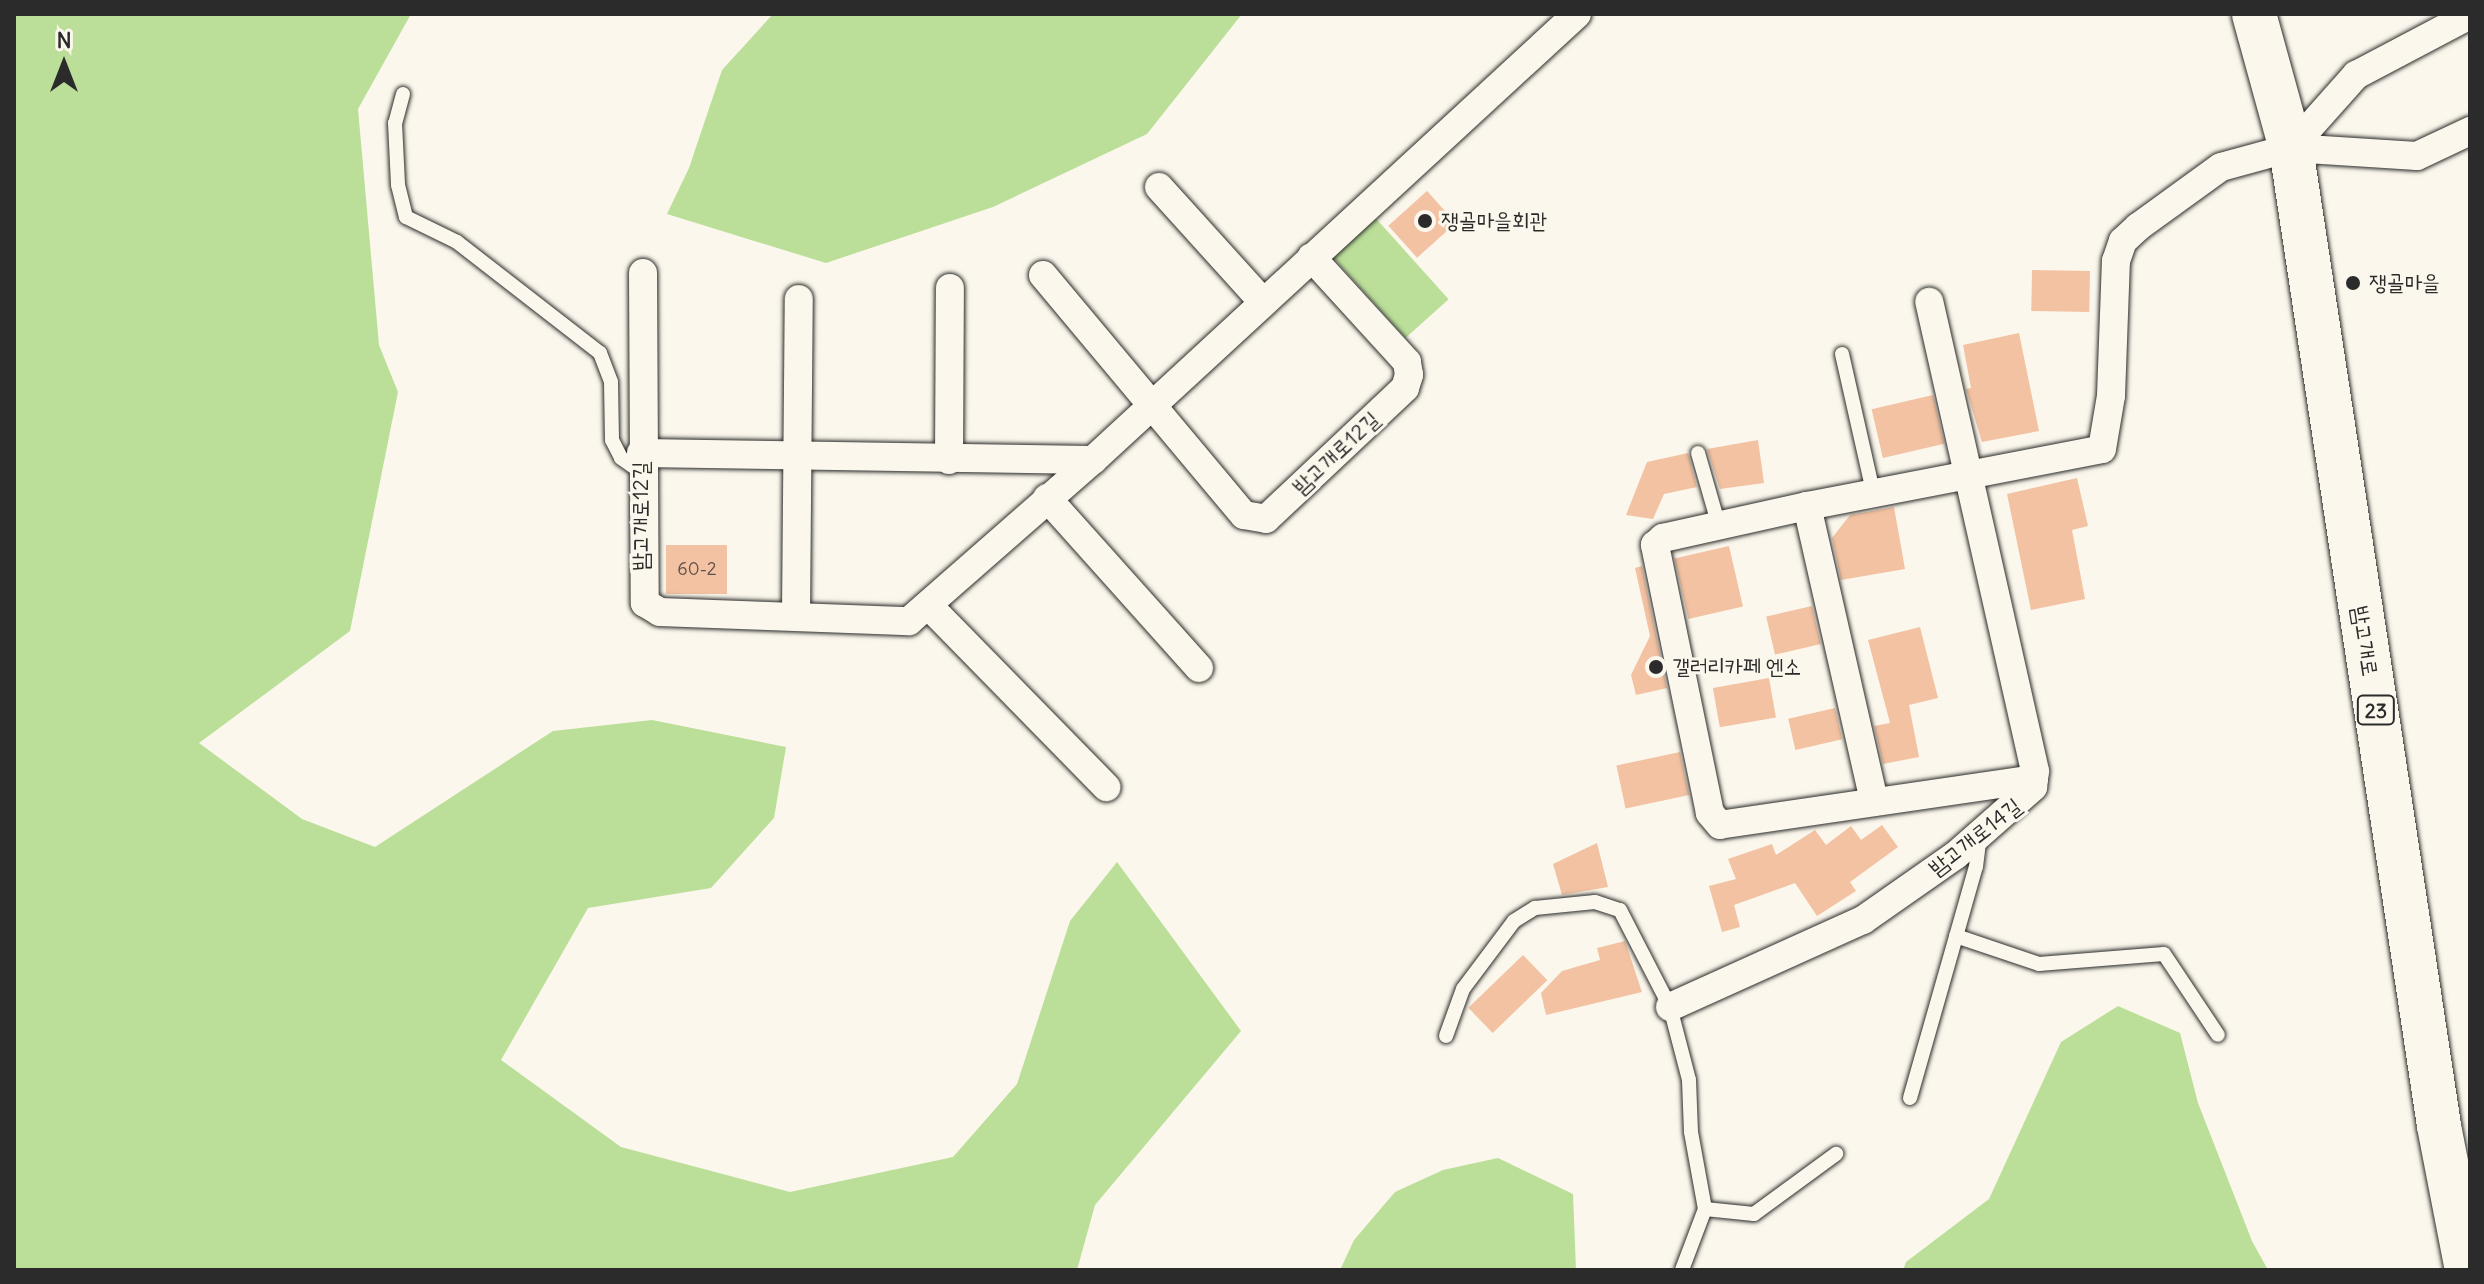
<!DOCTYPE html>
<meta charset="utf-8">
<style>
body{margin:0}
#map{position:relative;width:2484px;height:1284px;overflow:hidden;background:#fbf7ec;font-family:Delius,"Poor Story",sans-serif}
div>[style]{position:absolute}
.green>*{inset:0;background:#bbdf99;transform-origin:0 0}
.building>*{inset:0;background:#f2c2a2;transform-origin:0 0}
.roads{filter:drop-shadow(0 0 2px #2b2b2b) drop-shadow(0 0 2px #2b2b2b)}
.lane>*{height:14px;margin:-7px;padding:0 7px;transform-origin:7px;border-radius:7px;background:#fbf7ec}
.street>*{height:28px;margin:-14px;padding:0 14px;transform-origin:14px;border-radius:14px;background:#fbf7ec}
.primary>*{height:44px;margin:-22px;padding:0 22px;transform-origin:22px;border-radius:22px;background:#fbf7ec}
.dots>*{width:22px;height:22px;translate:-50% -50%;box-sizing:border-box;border:4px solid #fbf7ec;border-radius:50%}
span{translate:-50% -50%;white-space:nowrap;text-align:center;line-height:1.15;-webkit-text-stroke:6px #fbf7ec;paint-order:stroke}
.number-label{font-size:18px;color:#5d5149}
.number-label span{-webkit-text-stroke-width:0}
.shield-label span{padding:2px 6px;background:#fbf7ec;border:2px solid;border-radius:6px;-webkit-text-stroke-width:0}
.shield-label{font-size:20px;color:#2b2b2b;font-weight:700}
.poi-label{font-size:22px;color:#2b2b2b}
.left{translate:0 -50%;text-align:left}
.street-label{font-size:22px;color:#2b2b2b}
.frame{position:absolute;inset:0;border:16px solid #2b2b2b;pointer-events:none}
.north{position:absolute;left:24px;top:24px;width:80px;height:80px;-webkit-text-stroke:6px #fbf7ec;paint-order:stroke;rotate:0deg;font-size:22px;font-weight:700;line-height:32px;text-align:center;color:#2b2b2b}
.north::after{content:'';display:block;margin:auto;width:28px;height:36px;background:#2b2b2b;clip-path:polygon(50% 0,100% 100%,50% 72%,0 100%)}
</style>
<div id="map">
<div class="green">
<div style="clip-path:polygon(14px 14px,411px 14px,358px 109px,379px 345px,398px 392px,350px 631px,199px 743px,302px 819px,375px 847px,553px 731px,652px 720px,786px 747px,774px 818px,711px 888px,588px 908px,501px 1060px,621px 1147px,790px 1192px,953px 1157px,1017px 1084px,1070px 921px,1117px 862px,1241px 1031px,1095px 1205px,1077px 1270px,14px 1270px)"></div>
<div style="clip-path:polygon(773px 14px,1242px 14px,1147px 134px,993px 207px,826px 263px,667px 214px,689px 168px,722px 70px)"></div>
<div style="left:1371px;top:213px;width:116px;height:58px;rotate:48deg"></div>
<div style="clip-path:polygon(2118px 1006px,2180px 1033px,2198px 1103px,2252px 1241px,2268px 1270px,1903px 1270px,1906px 1262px,1989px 1199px,2061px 1042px)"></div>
<div style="clip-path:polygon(1498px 1158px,1573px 1194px,1576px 1270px,1340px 1270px,1354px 1240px,1395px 1192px,1443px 1170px)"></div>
</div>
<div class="building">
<div style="left:1427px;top:191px;width:43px;height:52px;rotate:48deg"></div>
<div style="left:2032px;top:270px;width:58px;height:41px;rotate:1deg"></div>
<div style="clip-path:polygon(2019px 333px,2039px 431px,1982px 442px,1966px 389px,1971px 388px,1963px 345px)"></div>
<div style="left:1933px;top:395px;width:50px;height:63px;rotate:77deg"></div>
<div style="clip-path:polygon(1758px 440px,1764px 483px,1720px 489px,1707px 449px)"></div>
<div style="clip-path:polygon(1688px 453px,1697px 487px,1664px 494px,1653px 519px,1626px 515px,1647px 462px)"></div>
<div style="clip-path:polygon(2077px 478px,2088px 526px,2072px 530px,2085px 599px,2031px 610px,2007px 494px)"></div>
<div style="clip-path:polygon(1894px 507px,1905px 569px,1841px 580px,1832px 538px,1850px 515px)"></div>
<div style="left:666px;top:545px;width:61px;height:49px"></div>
<div style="left:1729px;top:546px;width:62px;height:56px;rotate:77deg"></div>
<div style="clip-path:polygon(1642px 566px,1667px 688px,1636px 695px,1631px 675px,1650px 636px,1635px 568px)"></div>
<div style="left:1812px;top:606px;width:39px;height:47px;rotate:77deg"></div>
<div style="clip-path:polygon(1920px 627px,1938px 698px,1909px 705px,1919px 757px,1883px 764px,1874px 726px,1890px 723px,1868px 640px)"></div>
<div style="left:1769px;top:678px;width:40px;height:57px;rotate:80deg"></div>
<div style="left:1835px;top:708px;width:32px;height:48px;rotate:77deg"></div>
<div style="left:1680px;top:752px;width:44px;height:65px;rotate:78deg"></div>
<div style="clip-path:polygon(1882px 825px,1898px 847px,1850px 882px,1856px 891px,1817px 916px,1795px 883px,1734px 905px,1740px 927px,1722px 932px,1709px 886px,1736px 879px,1728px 859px,1772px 844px,1776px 855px,1815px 830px,1826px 845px,1851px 826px,1861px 840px)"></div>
<div style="clip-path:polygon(1597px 843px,1608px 887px,1562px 895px,1553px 864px)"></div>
<div style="clip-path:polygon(1625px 941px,1642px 992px,1546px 1015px,1541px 993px,1562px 971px,1600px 960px,1597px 948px)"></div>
<div style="left:1523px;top:955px;width:35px;height:76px;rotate:46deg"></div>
</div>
<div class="roads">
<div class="lane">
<div style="left:403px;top:94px;width:30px;rotate:105deg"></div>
<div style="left:395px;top:123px;width:62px;rotate:87.2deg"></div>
<div style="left:398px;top:185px;width:33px;rotate:76deg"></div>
<div style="left:406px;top:217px;width:57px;rotate:26.1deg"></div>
<div style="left:457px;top:242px;width:181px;rotate:37.8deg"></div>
<div style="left:600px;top:353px;width:31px;rotate:69deg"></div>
<div style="left:611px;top:382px;width:58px;rotate:89deg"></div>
<div style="left:612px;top:440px;width:20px;rotate:63deg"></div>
<div style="left:621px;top:458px;width:24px;rotate:35deg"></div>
<div style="left:1842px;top:354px;width:141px;rotate:77.3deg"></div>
<div style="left:1698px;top:453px;width:76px;rotate:74deg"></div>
<div style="left:1956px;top:936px;width:88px;rotate:18.6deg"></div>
<div style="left:2039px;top:964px;width:125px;rotate:-4.6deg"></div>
<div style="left:2164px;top:954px;width:97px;rotate:56.3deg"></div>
<div style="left:1446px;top:1036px;width:50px;rotate:-70.1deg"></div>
<div style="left:1463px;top:989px;width:85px;rotate:-53.1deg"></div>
<div style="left:1514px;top:921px;width:25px;rotate:-32deg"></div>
<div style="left:1535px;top:908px;width:60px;rotate:-5.7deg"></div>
<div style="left:1595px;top:902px;width:26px;rotate:18deg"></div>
<div style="left:1620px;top:910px;width:109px;rotate:62.7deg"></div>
<div style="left:1670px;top:1007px;width:75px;rotate:75.4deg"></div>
<div style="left:1689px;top:1080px;width:52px;rotate:87.8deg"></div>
<div style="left:1691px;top:1132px;width:78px;rotate:79.7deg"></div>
<div style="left:1705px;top:1209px;width:65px;rotate:110.7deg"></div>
<div style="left:1910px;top:1098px;width:240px;rotate:-74.1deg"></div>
<div style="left:1976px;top:867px;width:32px;rotate:-83deg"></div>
<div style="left:1705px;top:1209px;width:49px;rotate:5.8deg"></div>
<div style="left:1754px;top:1214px;width:102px;rotate:-36.2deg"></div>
</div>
<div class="street">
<div style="left:2291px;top:148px;width:98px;rotate:-48.3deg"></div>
<div style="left:2356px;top:75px;width:129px;rotate:-27.8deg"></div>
<div style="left:1159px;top:187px;width:154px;rotate:47.9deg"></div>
<div style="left:643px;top:273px;width:330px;rotate:89.7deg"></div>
<div style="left:645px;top:603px;width:17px;rotate:31deg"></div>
<div style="left:660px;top:612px;width:249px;rotate:2.1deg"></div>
<div style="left:909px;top:621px;width:244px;rotate:-41.2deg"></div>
<div style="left:1093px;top:460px;width:658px;rotate:-42.66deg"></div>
<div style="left:1043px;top:275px;width:313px;rotate:50.1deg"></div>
<div style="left:1244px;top:515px;width:22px;rotate:10deg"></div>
<div style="left:1266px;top:519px;width:191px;rotate:-43.3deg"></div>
<div style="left:1405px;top:388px;width:14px;rotate:-73deg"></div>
<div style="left:1409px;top:375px;width:13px;rotate:-99deg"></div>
<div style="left:1407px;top:362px;width:142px;rotate:-132.4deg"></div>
<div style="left:641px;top:453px;width:452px;rotate:0.9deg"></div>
<div style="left:949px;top:460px;width:172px;rotate:-89.7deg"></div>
<div style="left:1047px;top:498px;width:228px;rotate:48.2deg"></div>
<div style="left:1807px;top:506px;width:303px;rotate:77.2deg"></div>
<div style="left:928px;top:605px;width:255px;rotate:45.6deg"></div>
<div style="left:796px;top:615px;width:316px;rotate:-89.5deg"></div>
<div style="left:2034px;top:779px;width:317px;rotate:171.7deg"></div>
<div style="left:1720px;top:825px;width:16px;rotate:-130deg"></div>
<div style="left:1710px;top:813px;width:274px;rotate:-101.6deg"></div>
<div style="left:1655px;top:545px;width:11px;rotate:-41deg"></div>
<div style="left:1663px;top:538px;width:148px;rotate:-12.5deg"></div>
<div style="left:1807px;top:506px;width:300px;rotate:-10.9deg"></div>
<div style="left:2102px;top:449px;width:54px;rotate:-80.4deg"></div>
<div style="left:2111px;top:396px;width:135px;rotate:-87.9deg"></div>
<div style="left:2116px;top:261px;width:21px;rotate:-71deg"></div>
<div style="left:2123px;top:241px;width:21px;rotate:-43deg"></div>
<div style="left:2138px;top:227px;width:102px;rotate:-35.9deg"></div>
<div style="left:2221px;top:167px;width:73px;rotate:-15.2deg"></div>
<div style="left:2291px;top:148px;width:126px;rotate:3.6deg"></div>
<div style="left:2417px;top:156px;width:59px;rotate:-25.3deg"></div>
<div style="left:1670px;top:1007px;width:212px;rotate:-24.3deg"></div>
<div style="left:1863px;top:920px;width:113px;rotate:-35deg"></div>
<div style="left:1956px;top:855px;width:103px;rotate:-41.4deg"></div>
<div style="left:2033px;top:787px;width:16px;rotate:-83deg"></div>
<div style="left:2035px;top:771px;width:481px;rotate:-102.7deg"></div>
</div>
<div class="primary">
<div style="left:2254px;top:14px;width:139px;rotate:74.6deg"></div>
<div style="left:2291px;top:148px;width:989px;rotate:81.39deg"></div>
<div style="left:2439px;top:1126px;width:147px;rotate:79deg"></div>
</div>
</div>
<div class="dots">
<div style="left:1425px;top:221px;background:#2b2b2b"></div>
<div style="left:2353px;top:283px;background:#2b2b2b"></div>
<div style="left:1656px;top:667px;background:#2b2b2b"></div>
</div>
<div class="number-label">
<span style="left:697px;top:569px">60-2</span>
</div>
<div class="shield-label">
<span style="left:2376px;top:710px">23</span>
</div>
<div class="poi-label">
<span class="left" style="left:1441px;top:221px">쟁골마을회관</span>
<span class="left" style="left:2369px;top:283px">쟁골마을</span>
<span class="left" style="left:1672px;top:667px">갤러리카페 엔소</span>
</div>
<div class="street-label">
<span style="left:1336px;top:453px;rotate:-43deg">밤고개로12길</span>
<span style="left:641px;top:516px;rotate:-90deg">밤고개로12길</span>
<span style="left:2365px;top:641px;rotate:81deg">밤고개로</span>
<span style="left:1975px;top:837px;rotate:-38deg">밤고개로14길</span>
</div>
<div class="frame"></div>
<div class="north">N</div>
</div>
